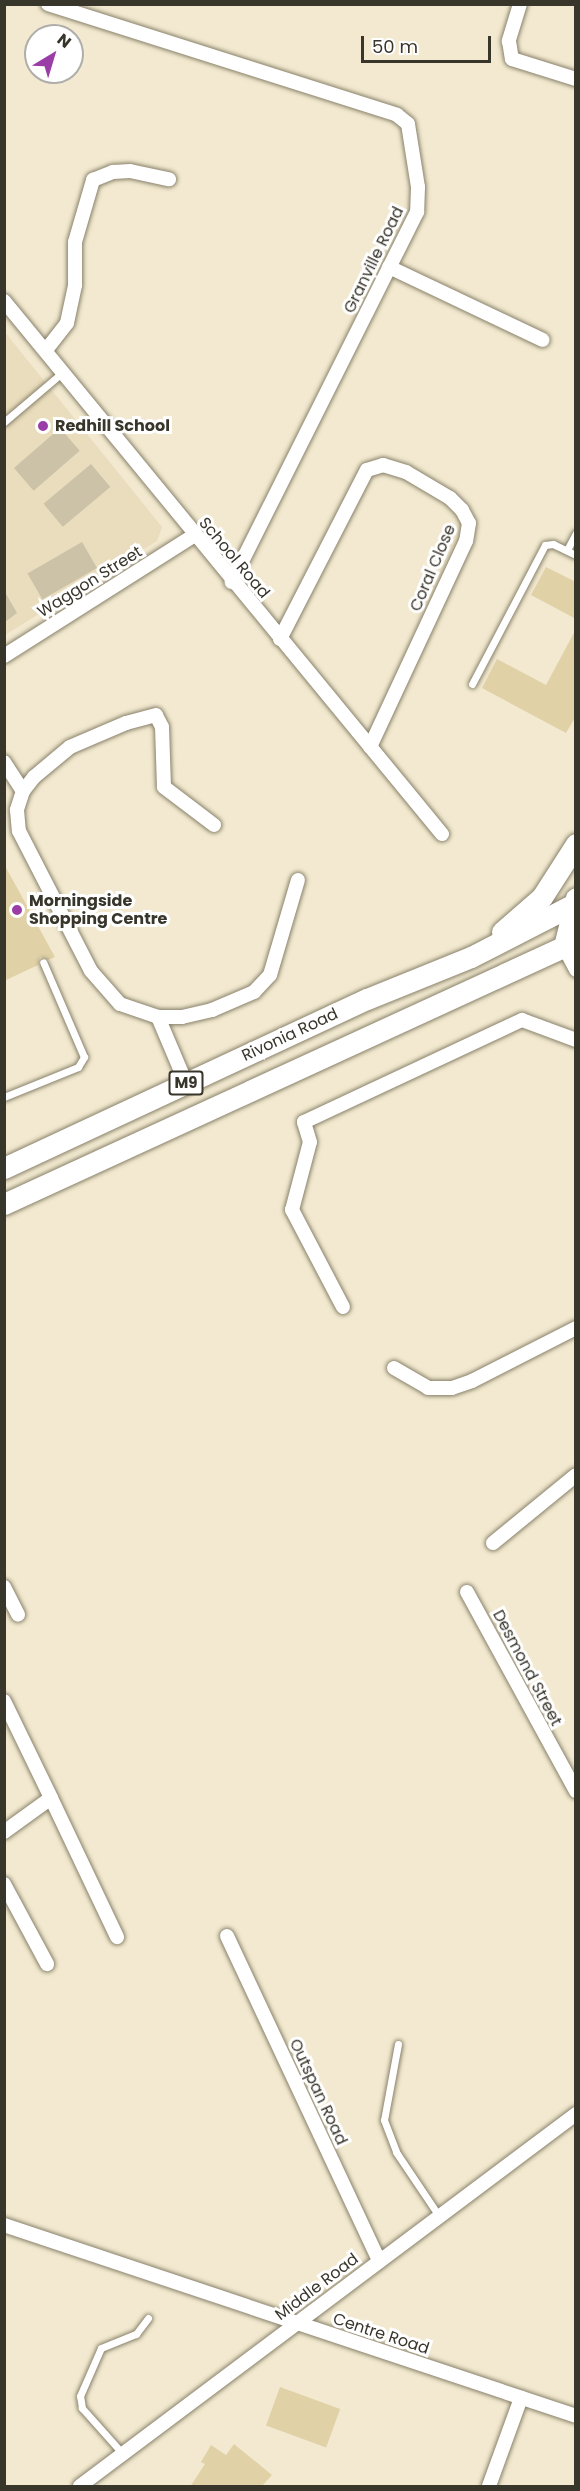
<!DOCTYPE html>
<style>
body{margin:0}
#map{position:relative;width:580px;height:2491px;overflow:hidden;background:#f2e9d0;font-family:Poppins,sans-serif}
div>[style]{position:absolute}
.built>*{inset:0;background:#e9ddbd}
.green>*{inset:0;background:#cbc2a8;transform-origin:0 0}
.building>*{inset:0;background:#e0d1a7;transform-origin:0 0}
.roads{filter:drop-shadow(0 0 2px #89816a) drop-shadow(0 0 2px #89816a)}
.lane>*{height:7px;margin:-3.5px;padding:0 3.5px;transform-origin:3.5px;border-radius:3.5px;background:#fff}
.street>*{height:14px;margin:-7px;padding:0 7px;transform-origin:7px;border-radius:7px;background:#fff}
.secondary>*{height:20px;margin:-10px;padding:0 10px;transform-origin:10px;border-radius:10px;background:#fff}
.primary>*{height:21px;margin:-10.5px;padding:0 10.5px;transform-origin:10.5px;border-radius:10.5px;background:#fff}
.dots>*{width:16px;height:16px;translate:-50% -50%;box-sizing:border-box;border:3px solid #fff;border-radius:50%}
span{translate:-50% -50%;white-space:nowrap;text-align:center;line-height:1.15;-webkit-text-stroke:6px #fff;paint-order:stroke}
.shield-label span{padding:2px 4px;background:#fff;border:2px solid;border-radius:4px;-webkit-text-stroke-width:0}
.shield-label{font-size:15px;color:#38352b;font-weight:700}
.street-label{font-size:16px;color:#38352b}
.poi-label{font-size:16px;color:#38352b;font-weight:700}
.left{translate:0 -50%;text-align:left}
.frame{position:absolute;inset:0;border:6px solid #38352b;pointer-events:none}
.north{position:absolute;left:24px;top:24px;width:60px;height:60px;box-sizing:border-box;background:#fff;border:2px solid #afaeaa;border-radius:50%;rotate:38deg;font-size:16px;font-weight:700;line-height:24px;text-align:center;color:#38352b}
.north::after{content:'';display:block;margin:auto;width:21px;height:27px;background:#9b3da6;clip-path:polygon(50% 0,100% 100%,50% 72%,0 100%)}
.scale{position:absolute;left:361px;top:36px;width:130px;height:27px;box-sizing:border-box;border:3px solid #38352b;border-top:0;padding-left:8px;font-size:18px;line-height:21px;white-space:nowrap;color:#38352b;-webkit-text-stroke:4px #fff;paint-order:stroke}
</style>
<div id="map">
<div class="built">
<div style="clip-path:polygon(4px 331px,162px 527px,157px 541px,5px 635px)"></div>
</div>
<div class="green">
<div style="left:60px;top:428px;width:30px;height:61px;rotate:49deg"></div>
<div style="left:91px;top:464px;width:30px;height:62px;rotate:50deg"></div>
<div style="left:82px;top:542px;width:30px;height:63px;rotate:60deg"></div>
<div style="clip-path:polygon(5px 592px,17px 613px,5px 622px,4px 622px)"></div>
</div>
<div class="building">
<div style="clip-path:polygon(546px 567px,576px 582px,576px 619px,531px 595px)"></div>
<div style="clip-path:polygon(576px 629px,576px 716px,566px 733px,482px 688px,497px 659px,546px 685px)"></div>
<div style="clip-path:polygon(4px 864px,55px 957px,48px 960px,40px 957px,38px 965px,4px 981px)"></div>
<div style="left:280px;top:2387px;width:64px;height:41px;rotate:20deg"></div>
<div style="clip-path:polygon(234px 2444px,272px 2475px,261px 2487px,190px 2487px,205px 2464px,201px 2462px,211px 2445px,226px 2455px)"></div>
</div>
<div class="roads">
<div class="lane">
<div style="left:4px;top:422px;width:77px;rotate:-40.3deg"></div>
<div style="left:567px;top:550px;width:19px;rotate:-62deg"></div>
<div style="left:472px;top:684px;width:157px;rotate:-62.3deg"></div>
<div style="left:545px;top:545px;width:8px;rotate:-7deg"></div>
<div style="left:553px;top:544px;width:25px;rotate:26deg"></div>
<div style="left:4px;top:1097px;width:80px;rotate:-22.1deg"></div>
<div style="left:78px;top:1067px;width:12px;rotate:-59deg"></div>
<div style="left:84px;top:1057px;width:103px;rotate:-113.3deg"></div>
<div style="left:398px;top:2044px;width:77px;rotate:100.4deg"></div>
<div style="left:384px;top:2120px;width:34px;rotate:69deg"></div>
<div style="left:396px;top:2152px;width:77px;rotate:56.1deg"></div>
<div style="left:123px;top:2454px;width:62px;rotate:-131.7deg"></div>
<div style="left:82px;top:2408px;width:12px;rotate:-99deg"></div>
<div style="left:80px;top:2396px;width:52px;rotate:-66.4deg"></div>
<div style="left:101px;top:2348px;width:38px;rotate:-22deg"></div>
<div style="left:136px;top:2334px;width:20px;rotate:-53deg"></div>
</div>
<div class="street">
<div style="left:48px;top:4px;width:366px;rotate:17.6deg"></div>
<div style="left:397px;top:115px;width:14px;rotate:39deg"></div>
<div style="left:408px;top:124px;width:64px;rotate:81deg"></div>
<div style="left:418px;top:187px;width:25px;rotate:92deg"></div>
<div style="left:417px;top:212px;width:414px;rotate:116.6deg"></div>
<div style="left:520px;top:4px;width:39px;rotate:107deg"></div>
<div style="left:509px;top:41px;width:18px;rotate:81deg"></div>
<div style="left:512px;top:59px;width:67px;rotate:17.4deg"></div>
<div style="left:389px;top:267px;width:170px;rotate:25.4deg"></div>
<div style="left:4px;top:301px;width:690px;rotate:50.59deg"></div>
<div style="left:46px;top:350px;width:34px;rotate:-52deg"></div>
<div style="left:67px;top:323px;width:39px;rotate:-78deg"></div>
<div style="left:75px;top:285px;width:43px;rotate:-90deg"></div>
<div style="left:75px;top:242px;width:65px;rotate:-73.8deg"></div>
<div style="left:93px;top:180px;width:22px;rotate:-22deg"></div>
<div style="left:113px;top:172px;width:17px;rotate:-3deg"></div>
<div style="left:130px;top:171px;width:40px;rotate:12deg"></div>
<div style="left:280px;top:639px;width:190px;rotate:-62.8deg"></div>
<div style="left:367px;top:470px;width:17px;rotate:-17deg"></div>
<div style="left:383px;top:465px;width:24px;rotate:17deg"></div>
<div style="left:406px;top:472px;width:51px;rotate:30.6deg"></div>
<div style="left:450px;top:498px;width:17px;rotate:45deg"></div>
<div style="left:462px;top:510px;width:15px;rotate:62deg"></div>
<div style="left:469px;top:523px;width:18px;rotate:99deg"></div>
<div style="left:466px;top:541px;width:227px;rotate:115deg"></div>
<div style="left:4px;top:656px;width:224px;rotate:-32.4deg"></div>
<div style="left:4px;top:762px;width:35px;rotate:57deg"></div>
<div style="left:214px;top:825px;width:63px;rotate:-142.8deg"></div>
<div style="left:164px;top:787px;width:60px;rotate:-91.9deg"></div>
<div style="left:162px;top:727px;width:13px;rotate:-117deg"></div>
<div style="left:156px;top:715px;width:31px;rotate:165deg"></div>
<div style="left:126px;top:723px;width:61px;rotate:156.8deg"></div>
<div style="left:70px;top:747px;width:47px;rotate:140.2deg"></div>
<div style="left:34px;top:777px;width:18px;rotate:128deg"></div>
<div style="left:23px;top:791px;width:20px;rotate:108deg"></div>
<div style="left:17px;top:810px;width:21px;rotate:85deg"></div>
<div style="left:19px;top:831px;width:157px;rotate:62.8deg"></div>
<div style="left:91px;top:971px;width:44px;rotate:48.7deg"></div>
<div style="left:120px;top:1004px;width:40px;rotate:18.9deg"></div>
<div style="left:158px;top:1017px;width:24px"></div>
<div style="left:182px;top:1017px;width:31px;rotate:-13deg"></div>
<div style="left:212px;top:1010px;width:46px;rotate:-23.2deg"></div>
<div style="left:254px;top:992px;width:23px;rotate:-47deg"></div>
<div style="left:270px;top:975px;width:99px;rotate:-73.6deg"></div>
<div style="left:564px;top:947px;width:26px;rotate:62deg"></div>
<div style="left:158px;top:1017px;width:72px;rotate:67deg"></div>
<div style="left:343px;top:1307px;width:110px;rotate:-117.7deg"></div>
<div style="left:292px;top:1210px;width:70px;rotate:-75.2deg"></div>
<div style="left:310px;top:1142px;width:21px;rotate:-107deg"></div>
<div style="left:304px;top:1122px;width:241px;rotate:-25.1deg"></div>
<div style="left:522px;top:1020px;width:58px;rotate:20.3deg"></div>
<div style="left:394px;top:1368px;width:39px;rotate:30deg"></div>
<div style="left:428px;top:1388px;width:24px"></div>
<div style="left:452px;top:1388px;width:21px;rotate:-19deg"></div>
<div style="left:472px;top:1381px;width:117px;rotate:-27deg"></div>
<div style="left:493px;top:1543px;width:107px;rotate:-39.3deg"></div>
<div style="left:4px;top:1587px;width:31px;rotate:63deg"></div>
<div style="left:467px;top:1592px;width:227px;rotate:61.3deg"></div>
<div style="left:4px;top:1701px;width:108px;rotate:64.1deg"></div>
<div style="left:4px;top:1832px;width:58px;rotate:-35.9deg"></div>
<div style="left:51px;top:1798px;width:154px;rotate:64.6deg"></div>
<div style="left:4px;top:1884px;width:91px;rotate:61.7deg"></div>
<div style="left:227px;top:1936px;width:359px;rotate:64.9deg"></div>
<div style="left:4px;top:2225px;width:603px;rotate:18.46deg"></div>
<div style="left:80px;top:2486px;width:620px;rotate:-36.87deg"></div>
<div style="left:489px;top:2486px;width:94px;rotate:-70deg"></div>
</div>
<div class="secondary">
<div style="left:564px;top:947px;width:50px;rotate:-76.2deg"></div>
</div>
<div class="primary">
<div style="left:502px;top:932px;width:53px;rotate:-41.2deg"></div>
<div style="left:542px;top:897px;width:63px;rotate:-57.3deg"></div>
<div style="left:4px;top:1168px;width:400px;rotate:-25deg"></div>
<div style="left:367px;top:999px;width:112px;rotate:-22deg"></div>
<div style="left:471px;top:957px;width:118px;rotate:-27.2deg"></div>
<div style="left:4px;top:1204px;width:630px;rotate:-24.69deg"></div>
</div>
</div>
<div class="dots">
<div style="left:43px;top:426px;background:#9b3da6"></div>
<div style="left:17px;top:910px;background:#9b3da6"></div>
</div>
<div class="shield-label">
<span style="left:186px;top:1083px">M9</span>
</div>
<div class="street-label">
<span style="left:374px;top:260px;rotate:-64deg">Granville Road</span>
<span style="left:234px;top:558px;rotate:50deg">School Road</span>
<span style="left:433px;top:568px;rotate:-67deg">Coral Close</span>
<span style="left:90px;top:582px;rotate:-32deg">Waggon Street</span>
<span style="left:290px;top:1035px;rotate:-25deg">Rivonia Road</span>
<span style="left:527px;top:1668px;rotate:62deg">Desmond Street</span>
<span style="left:318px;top:2092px;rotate:65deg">Outspan Road</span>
<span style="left:317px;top:2287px;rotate:-37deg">Middle Road</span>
<span style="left:381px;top:2334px;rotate:18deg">Centre Road</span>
</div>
<div class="poi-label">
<span class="left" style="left:55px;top:426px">Redhill School</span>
<span class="left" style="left:29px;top:910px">Morningside<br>Shopping Centre</span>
</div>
<div class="frame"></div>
<div class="north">N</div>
<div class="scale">50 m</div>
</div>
